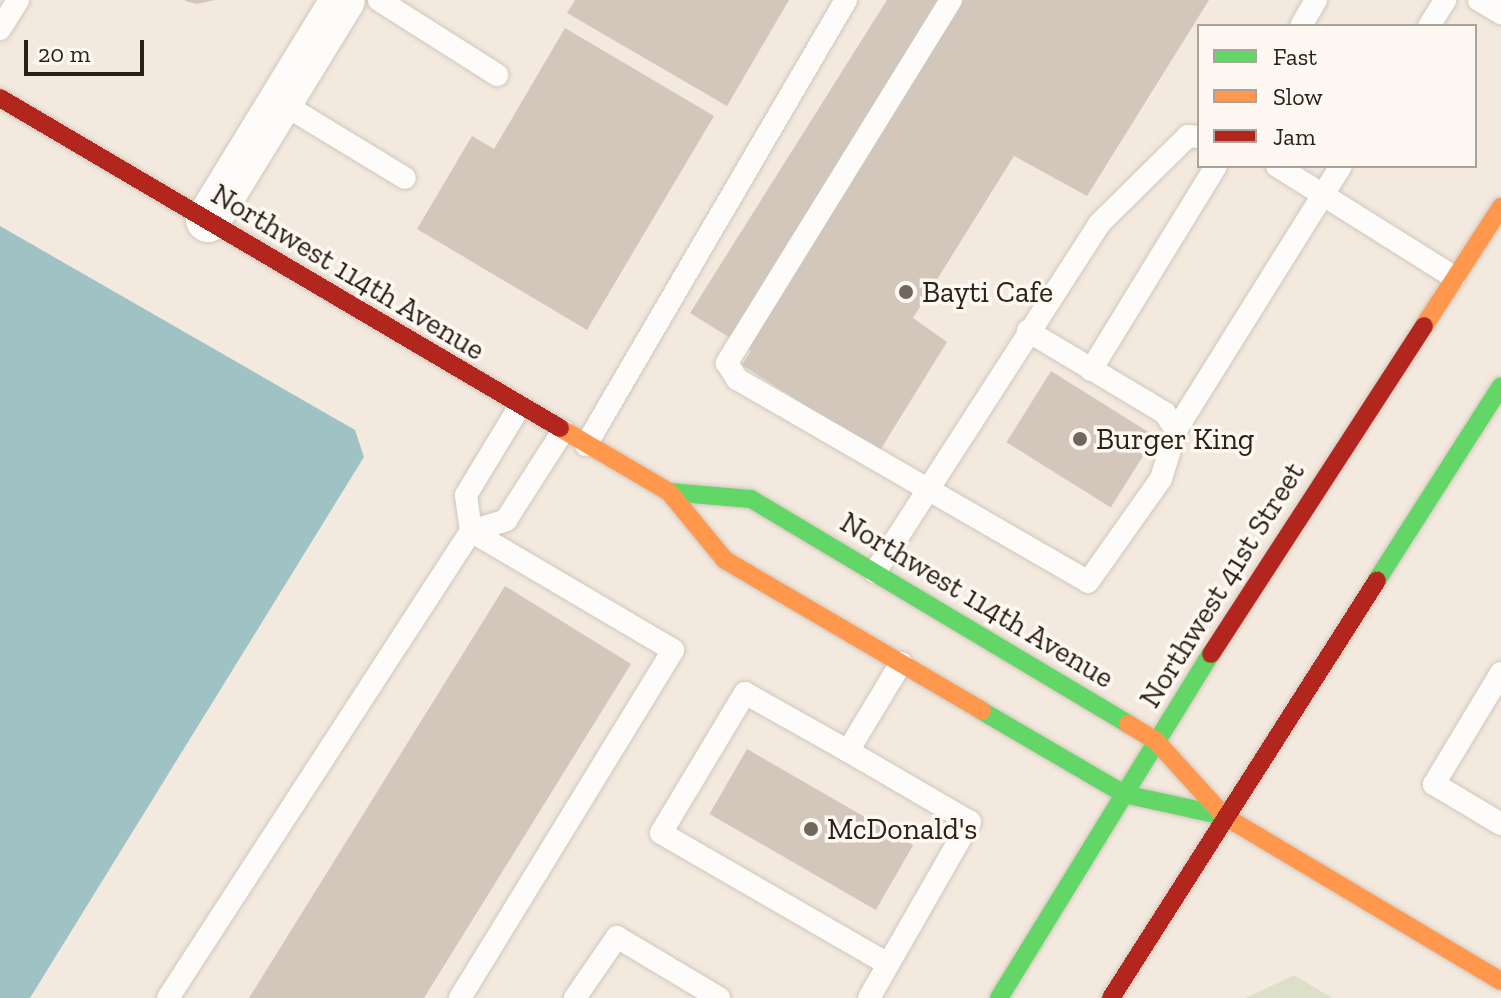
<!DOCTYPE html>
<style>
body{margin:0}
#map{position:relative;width:1501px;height:998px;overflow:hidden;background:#f4e9de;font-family:"Zilla Slab",serif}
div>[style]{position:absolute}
.green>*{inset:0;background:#dce0c9}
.water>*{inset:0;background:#9fc3c4}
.building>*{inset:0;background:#d3c7bc;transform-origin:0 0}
.roads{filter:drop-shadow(0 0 2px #d0c6bc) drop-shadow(0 0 2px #d0c6bc)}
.lane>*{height:22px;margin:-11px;padding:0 11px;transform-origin:11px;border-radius:11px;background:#fdfcfa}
.street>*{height:44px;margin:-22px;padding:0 22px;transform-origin:22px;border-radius:22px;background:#fdfcfa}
.fast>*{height:18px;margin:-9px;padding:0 9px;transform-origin:9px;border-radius:9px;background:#63d668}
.slow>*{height:18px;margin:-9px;padding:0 9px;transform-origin:9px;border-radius:9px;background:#ff974d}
.jam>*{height:18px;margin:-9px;padding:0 9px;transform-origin:9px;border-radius:9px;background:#b3261e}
.dots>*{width:22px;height:22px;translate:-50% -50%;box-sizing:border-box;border:4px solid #fef8f3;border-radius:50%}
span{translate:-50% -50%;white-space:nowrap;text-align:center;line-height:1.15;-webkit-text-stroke:7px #fef8f3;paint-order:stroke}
.street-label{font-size:30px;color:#2b2117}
.poi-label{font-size:30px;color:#2b2117}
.left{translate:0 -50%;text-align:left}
.legend{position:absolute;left:1197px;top:24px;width:280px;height:144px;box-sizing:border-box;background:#fef8f3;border:2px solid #aaa29b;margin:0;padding:10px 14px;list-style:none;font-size:24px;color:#2b2117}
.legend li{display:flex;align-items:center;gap:16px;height:40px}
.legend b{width:40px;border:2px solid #aaa29b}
.scale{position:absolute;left:24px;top:40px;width:120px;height:36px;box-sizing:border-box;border:4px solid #2b2117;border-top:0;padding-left:10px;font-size:24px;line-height:28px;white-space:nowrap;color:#2b2117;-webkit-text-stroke:6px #fef8f3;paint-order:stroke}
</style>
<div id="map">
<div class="green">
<div style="clip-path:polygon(1294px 975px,1332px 998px,1246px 998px)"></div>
</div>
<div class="water">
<div style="clip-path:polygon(0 226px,355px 430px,364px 457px,30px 998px,0 998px)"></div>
</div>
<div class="building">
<div style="clip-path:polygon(215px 0,197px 4px,185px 1px,185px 0)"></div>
<div style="clip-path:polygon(575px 0,789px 0,727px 106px,567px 13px)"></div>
<div style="clip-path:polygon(887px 0,1209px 0,1087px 196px,1014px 156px,913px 318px,947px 342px,879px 452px,742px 365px,751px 351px,690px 313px)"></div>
<div style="clip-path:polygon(565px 28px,714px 116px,587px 330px,417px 229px,472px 136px,494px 149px)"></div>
<div style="left:1051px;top:371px;width:123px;height:84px;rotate:32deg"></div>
<div style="clip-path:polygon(505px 586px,631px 664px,424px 998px,249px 998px)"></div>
<div style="left:747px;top:749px;width:192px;height:75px;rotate:30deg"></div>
</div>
<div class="roads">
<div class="lane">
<div style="left:379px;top:0;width:140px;rotate:32.4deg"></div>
<div style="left:951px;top:0;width:427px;rotate:121.7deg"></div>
<div style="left:727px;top:363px;width:19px;rotate:58deg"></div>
<div style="left:737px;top:379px;width:405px;rotate:30deg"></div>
<div style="left:1088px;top:582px;width:126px;rotate:-54.7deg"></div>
<div style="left:1161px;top:479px;width:51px;rotate:-73deg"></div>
<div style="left:1176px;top:430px;width:20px;rotate:-123deg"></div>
<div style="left:1165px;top:413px;width:160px;rotate:-149.1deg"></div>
<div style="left:1479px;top:0;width:26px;rotate:31deg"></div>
<div style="left:1301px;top:26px;width:30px;rotate:-60deg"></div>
<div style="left:1429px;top:26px;width:31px;rotate:-58deg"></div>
<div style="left:0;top:29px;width:34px;rotate:-58deg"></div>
<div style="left:280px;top:102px;width:146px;rotate:31.3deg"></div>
<div style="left:1277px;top:166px;width:209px;rotate:32.1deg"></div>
<div style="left:1091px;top:370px;width:239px;rotate:-58.5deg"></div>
<div style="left:1176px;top:430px;width:311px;rotate:-58deg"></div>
<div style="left:586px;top:445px;width:515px;rotate:-59.7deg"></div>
<div style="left:471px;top:531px;width:36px;rotate:-98deg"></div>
<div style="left:466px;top:495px;width:104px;rotate:-58.8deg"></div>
<div style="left:875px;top:572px;width:414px;rotate:-57.2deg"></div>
<div style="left:1099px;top:224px;width:125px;rotate:-44.7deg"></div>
<div style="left:1188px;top:136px;width:11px;rotate:5deg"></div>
<div style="left:1501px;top:673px;width:130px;rotate:121.1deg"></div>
<div style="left:1434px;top:784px;width:78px;rotate:30.8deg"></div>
<div style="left:848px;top:751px;width:118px;rotate:-150.6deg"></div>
<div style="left:745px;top:693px;width:163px;rotate:121deg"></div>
<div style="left:661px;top:833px;width:262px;rotate:30deg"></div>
<div style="left:168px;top:998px;width:557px;rotate:-57.02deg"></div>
<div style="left:471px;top:531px;width:37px;rotate:-17deg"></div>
<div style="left:506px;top:520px;width:106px;rotate:-57.4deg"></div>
<div style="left:460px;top:998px;width:408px;rotate:-58.5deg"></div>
<div style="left:673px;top:650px;width:234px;rotate:-149.5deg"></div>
<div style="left:575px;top:998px;width:74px;rotate:-55.5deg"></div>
<div style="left:617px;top:937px;width:119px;rotate:30.9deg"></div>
<div style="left:869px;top:998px;width:203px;rotate:-60.2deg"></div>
<div style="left:970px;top:822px;width:141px;rotate:-149.8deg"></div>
<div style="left:848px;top:751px;width:103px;rotate:-58.9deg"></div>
</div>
<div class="street">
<div style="left:208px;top:220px;width:258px;rotate:-58.5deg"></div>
</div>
<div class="fast">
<div style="left:669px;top:492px;width:82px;rotate:4.9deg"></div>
<div style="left:751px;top:499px;width:439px;rotate:30.8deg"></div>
<div style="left:1377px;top:580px;width:230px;rotate:-57.4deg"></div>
<div style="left:982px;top:711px;width:164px;rotate:30.3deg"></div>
<div style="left:1124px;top:794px;width:102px;rotate:12.4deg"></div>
<div style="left:999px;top:998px;width:404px;rotate:-58.4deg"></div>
</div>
<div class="slow">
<div style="left:1424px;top:326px;width:142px;rotate:-57.1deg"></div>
<div style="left:560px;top:428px;width:126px;rotate:30.4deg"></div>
<div style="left:669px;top:492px;width:88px;rotate:50.5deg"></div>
<div style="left:725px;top:560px;width:298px;rotate:30.4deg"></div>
<div style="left:1128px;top:724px;width:33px;rotate:31deg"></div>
<div style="left:1156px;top:741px;width:101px;rotate:47.8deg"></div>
<div style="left:1224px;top:816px;width:322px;rotate:30.8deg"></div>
</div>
<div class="jam">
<div style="left:0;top:98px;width:650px;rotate:30.51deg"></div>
<div style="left:1211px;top:654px;width:391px;rotate:-57deg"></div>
<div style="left:1111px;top:998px;width:495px;rotate:-57.5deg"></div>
</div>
</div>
<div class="dots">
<div style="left:906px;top:292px;background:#71675d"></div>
<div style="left:1080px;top:439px;background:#71675d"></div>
<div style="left:811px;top:829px;background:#71675d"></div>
</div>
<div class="street-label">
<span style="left:348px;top:272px;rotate:31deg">Northwest 114th Avenue</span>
<span style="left:1222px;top:585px;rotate:-58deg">Northwest 41st Street</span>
<span style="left:977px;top:600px;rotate:31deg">Northwest 114th Avenue</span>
</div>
<div class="poi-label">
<span class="left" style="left:922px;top:292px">Bayti Cafe</span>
<span class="left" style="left:1096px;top:439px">Burger King</span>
<span class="left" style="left:827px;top:829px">McDonald's</span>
</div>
<ul class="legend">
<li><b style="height:10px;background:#63d668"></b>Fast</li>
<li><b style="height:10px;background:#ff974d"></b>Slow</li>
<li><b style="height:10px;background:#b3261e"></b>Jam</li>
</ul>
<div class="scale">20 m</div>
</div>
